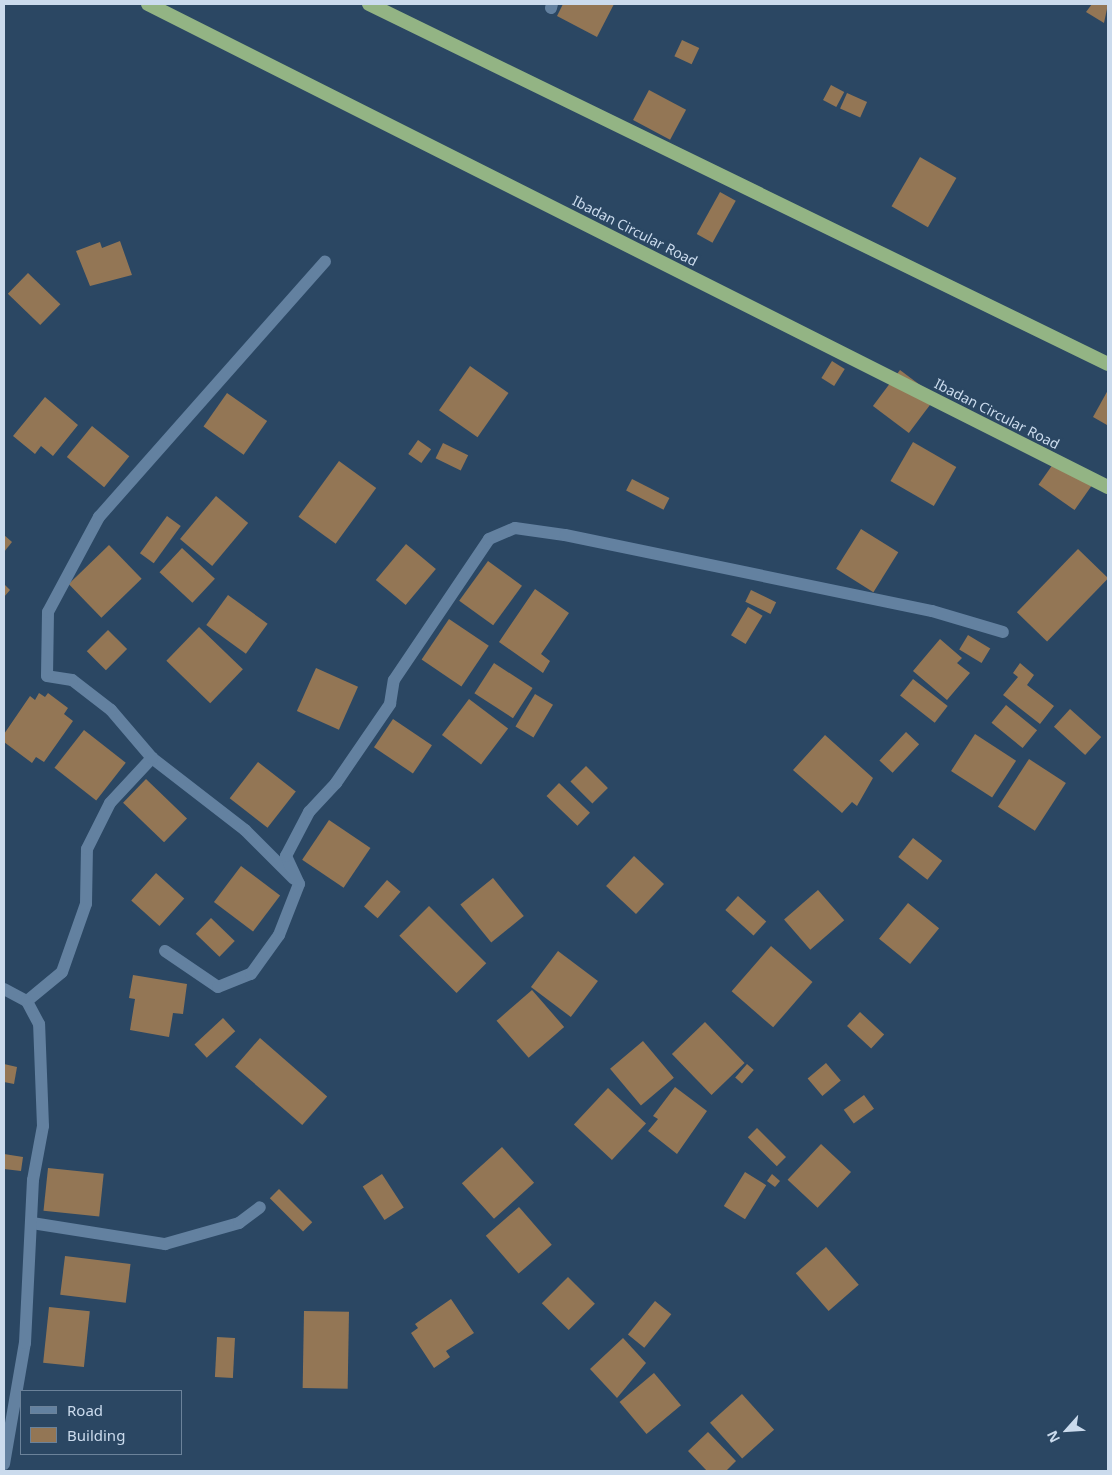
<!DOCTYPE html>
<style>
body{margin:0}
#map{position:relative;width:1112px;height:1475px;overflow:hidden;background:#2b4763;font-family:"Noto Sans",sans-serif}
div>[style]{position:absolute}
.building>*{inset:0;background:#937655;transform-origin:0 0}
.minor>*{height:12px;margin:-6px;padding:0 6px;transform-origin:6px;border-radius:6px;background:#6381a0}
.trunk>*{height:14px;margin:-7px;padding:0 7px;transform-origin:7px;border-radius:7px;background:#93b484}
span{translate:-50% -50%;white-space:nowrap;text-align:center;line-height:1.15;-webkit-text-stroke:5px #2b4763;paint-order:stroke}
.street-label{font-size:14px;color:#cbdbed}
.frame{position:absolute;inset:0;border:5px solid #cbdbed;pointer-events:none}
.legend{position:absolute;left:20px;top:1390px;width:162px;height:65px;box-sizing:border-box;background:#2b4763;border:1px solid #6b829a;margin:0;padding:6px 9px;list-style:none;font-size:15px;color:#cbdbed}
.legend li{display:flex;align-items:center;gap:10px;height:25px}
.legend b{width:25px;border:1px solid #6b829a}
.north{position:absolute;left:1042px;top:1405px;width:50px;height:50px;-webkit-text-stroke:4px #2b4763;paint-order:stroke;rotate:244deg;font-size:14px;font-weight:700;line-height:20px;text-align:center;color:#cbdbed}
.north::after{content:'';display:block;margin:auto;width:18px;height:22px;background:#cbdbed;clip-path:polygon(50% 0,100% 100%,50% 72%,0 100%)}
</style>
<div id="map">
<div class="building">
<div style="clip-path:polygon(563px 4px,614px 4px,597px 37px,557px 16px)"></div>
<div style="clip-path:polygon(1092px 4px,1108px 4px,1104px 23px,1086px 12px)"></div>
<div style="left:682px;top:40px;width:19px;height:18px;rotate:25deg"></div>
<div style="left:831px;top:85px;width:15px;height:17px;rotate:28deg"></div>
<div style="left:649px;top:90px;width:42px;height:34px;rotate:28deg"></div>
<div style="left:847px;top:93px;width:22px;height:17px;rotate:24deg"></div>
<div style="left:920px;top:157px;width:42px;height:57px;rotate:30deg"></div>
<div style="left:720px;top:192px;width:18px;height:48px;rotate:29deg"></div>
<div style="clip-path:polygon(120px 241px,132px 275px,90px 286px,76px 251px,100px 242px,102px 248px)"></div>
<div style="left:28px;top:273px;width:45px;height:29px;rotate:44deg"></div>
<div style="left:832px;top:361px;width:15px;height:20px;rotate:32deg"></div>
<div style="left:470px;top:366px;width:47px;height:54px;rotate:35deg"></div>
<div style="left:900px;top:370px;width:45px;height:45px;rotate:37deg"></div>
<div style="clip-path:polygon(1108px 390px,1108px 423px,1107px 425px,1093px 417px)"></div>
<div style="left:227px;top:393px;width:49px;height:41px;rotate:35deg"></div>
<div style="clip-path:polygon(45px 397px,78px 425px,53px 456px,41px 446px,35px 454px,13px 436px)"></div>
<div style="left:92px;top:426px;width:48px;height:40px;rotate:39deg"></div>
<div style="left:418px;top:440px;width:16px;height:17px;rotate:35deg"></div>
<div style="left:913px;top:442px;width:50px;height:45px;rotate:30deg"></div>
<div style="left:443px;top:443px;width:28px;height:17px;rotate:26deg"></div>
<div style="left:1058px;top:457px;width:44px;height:34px;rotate:35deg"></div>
<div style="left:339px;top:461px;width:46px;height:69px;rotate:36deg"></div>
<div style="left:632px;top:479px;width:42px;height:13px;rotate:27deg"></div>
<div style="left:216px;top:496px;width:42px;height:56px;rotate:40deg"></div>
<div style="left:167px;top:516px;width:17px;height:46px;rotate:36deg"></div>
<div style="left:861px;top:529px;width:44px;height:47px;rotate:32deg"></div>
<div style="clip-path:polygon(4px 535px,12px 542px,4px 552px)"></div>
<div style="left:406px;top:544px;width:39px;height:47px;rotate:40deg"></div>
<div style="left:109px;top:545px;width:47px;height:56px;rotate:46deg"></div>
<div style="left:182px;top:548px;width:45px;height:33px;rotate:43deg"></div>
<div style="left:1078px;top:549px;width:42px;height:88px;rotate:44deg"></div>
<div style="left:488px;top:561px;width:42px;height:49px;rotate:36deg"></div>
<div style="clip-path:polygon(4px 584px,10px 590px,4px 597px)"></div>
<div style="clip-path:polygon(535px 589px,569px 613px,541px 654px,550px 661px,543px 673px,499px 642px)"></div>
<div style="left:751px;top:590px;width:28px;height:13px;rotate:26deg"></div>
<div style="left:228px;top:595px;width:49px;height:37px;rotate:36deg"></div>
<div style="left:748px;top:607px;width:17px;height:33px;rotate:31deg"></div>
<div style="left:449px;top:619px;width:48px;height:49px;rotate:34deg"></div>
<div style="left:199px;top:627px;width:61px;height:47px;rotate:44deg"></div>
<div style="left:108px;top:630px;width:27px;height:30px;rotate:45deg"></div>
<div style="left:968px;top:635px;width:26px;height:17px;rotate:31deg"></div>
<div style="clip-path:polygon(940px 639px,962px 658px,957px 663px,970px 673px,947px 700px,913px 671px)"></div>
<div style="left:494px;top:663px;width:46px;height:36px;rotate:33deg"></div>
<div style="clip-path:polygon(1020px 663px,1034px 675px,1027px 685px,1054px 706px,1040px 724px,1003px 695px,1018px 677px,1013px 673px)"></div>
<div style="left:316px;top:668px;width:46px;height:47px;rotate:24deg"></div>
<div style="left:913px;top:679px;width:44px;height:21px;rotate:38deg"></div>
<div style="clip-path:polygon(39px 693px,45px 697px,48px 693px,68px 708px,64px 714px,73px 721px,44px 762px,36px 757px,32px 763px,4px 742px,4px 734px,30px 696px,35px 700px)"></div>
<div style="left:535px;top:694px;width:21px;height:38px;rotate:31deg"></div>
<div style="left:469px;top:699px;width:49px;height:45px;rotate:37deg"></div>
<div style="left:1006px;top:705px;width:40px;height:23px;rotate:39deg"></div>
<div style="left:1070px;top:709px;width:42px;height:24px;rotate:42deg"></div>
<div style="left:393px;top:719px;width:47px;height:34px;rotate:34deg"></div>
<div style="left:84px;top:730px;width:53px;height:48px;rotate:38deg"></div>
<div style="left:906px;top:732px;width:18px;height:39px;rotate:43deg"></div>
<div style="left:975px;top:734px;width:49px;height:44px;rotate:33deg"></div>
<div style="clip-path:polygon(825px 735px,873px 778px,857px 806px,852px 802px,842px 813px,793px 770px)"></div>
<div style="left:1029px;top:759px;width:44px;height:57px;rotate:33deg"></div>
<div style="left:258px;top:762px;width:48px;height:46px;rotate:38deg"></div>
<div style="left:586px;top:766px;width:31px;height:22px;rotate:45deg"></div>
<div style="left:146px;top:779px;width:57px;height:33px;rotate:44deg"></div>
<div style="left:559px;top:783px;width:43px;height:18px;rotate:44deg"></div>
<div style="left:329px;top:820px;width:50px;height:48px;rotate:34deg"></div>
<div style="left:913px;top:838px;width:37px;height:24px;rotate:38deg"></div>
<div style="left:634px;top:856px;width:41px;height:41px;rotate:43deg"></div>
<div style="left:241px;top:866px;width:49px;height:45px;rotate:37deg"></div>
<div style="left:156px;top:873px;width:38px;height:37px;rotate:42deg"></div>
<div style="left:493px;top:878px;width:49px;height:42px;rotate:51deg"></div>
<div style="left:387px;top:880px;width:18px;height:35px;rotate:41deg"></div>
<div style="left:818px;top:890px;width:40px;height:45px;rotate:49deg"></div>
<div style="left:738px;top:896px;width:38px;height:19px;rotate:42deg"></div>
<div style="left:908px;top:903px;width:40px;height:46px;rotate:39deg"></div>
<div style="left:429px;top:906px;width:81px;height:42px;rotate:45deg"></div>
<div style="left:211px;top:918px;width:33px;height:22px;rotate:44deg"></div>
<div style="left:771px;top:946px;width:55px;height:60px;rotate:41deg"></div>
<div style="left:558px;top:951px;width:50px;height:45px;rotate:37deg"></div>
<div style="clip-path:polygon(133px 975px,187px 984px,183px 1014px,173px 1013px,169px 1037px,130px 1030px,135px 999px,129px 998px)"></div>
<div style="left:532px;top:990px;width:49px;height:47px;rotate:49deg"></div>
<div style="left:860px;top:1012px;width:33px;height:19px;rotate:43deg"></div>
<div style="left:223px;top:1018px;width:18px;height:39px;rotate:47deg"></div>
<div style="left:705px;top:1022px;width:57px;height:46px;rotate:46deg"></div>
<div style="left:260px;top:1038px;width:89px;height:38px;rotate:41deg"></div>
<div style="left:643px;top:1041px;width:48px;height:43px;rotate:50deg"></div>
<div style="left:826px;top:1063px;width:23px;height:24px;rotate:50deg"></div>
<div style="clip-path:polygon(4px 1064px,17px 1067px,14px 1084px,4px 1082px)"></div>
<div style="left:747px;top:1064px;width:9px;height:18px;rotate:41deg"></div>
<div style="clip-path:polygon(675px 1087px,707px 1111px,677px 1154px,648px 1131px,658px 1119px,653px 1116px)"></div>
<div style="left:608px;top:1088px;width:52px;height:50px;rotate:43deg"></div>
<div style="left:864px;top:1095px;width:17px;height:25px;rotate:54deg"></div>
<div style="left:757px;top:1128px;width:41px;height:13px;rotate:45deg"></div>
<div style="left:821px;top:1144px;width:41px;height:49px;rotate:43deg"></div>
<div style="left:502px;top:1147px;width:48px;height:54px;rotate:48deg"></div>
<div style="clip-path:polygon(4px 1154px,23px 1157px,21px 1171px,4px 1169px)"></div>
<div style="left:48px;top:1168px;width:56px;height:43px;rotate:6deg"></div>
<div style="left:745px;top:1172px;width:25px;height:40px;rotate:32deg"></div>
<div style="left:382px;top:1174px;width:40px;height:23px;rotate:57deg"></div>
<div style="clip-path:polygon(772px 1174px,780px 1181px,775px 1187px,767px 1181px)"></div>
<div style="left:279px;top:1189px;width:47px;height:13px;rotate:45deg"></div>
<div style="left:519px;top:1207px;width:50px;height:44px;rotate:49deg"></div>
<div style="left:826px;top:1247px;width:50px;height:40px;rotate:49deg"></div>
<div style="left:65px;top:1256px;width:66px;height:39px;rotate:7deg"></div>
<div style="left:568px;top:1277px;width:38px;height:37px;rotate:45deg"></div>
<div style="clip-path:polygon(451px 1299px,474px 1333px,446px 1351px,450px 1357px,434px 1368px,411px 1333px,418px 1328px,415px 1324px)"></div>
<div style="left:655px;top:1301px;width:21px;height:43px;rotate:39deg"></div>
<div style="left:49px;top:1307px;width:41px;height:56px;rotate:6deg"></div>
<div style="left:304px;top:1311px;width:45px;height:77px;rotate:1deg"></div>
<div style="left:217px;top:1337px;width:18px;height:40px;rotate:3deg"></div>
<div style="clip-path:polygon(623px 1338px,646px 1363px,617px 1398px,590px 1369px)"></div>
<div style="left:654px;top:1373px;width:42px;height:45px;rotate:50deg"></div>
<div style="left:742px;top:1394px;width:48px;height:43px;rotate:48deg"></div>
<div style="clip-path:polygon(708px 1432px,736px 1461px,726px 1471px,707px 1471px,688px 1451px)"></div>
</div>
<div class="minor">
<div style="left:551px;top:8px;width:4px;rotate:-76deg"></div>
<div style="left:152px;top:758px;width:118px;rotate:37.7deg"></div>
<div style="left:245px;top:830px;width:69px;rotate:45deg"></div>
<div style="left:165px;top:951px;width:64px;rotate:34.2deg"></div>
<div style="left:218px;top:987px;width:35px;rotate:-22deg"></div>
<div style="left:251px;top:974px;width:48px;rotate:-54.3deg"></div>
<div style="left:279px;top:935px;width:55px;rotate:-68.6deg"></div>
<div style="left:299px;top:884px;width:31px;rotate:-115deg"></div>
<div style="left:286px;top:856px;width:50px;rotate:-62.4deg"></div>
<div style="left:309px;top:812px;width:40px;rotate:-47deg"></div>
<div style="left:336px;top:783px;width:96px;rotate:-55.6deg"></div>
<div style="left:390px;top:704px;width:24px;rotate:-81deg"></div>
<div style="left:394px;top:680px;width:170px;rotate:-56deg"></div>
<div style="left:489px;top:539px;width:28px;rotate:-23deg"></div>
<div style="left:515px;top:528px;width:50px;rotate:8deg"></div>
<div style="left:565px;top:535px;width:375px;rotate:11.7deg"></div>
<div style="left:932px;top:611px;width:74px;rotate:16.5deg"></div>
<div style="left:4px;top:989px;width:26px;rotate:28deg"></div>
<div style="left:27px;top:1001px;width:45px;rotate:-39.6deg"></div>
<div style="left:62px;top:972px;width:72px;rotate:-70.6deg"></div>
<div style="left:86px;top:904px;width:55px;rotate:-89deg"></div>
<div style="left:87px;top:849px;width:51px;rotate:-63.4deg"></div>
<div style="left:110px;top:803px;width:62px;rotate:-47deg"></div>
<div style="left:152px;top:758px;width:63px;rotate:-130.5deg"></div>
<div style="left:111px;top:710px;width:49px;rotate:-142.4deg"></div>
<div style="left:72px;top:680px;width:25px;rotate:-171deg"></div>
<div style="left:47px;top:676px;width:64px;rotate:-89.1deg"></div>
<div style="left:48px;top:612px;width:108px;rotate:-61.8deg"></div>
<div style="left:99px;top:517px;width:341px;rotate:-48.5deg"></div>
<div style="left:32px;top:1223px;width:135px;rotate:9deg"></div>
<div style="left:165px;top:1244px;width:77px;rotate:-15.8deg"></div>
<div style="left:239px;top:1223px;width:26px;rotate:-37deg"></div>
<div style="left:4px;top:1464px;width:123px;rotate:-80.2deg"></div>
<div style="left:25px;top:1343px;width:163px;rotate:-87.2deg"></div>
<div style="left:33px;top:1180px;width:55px;rotate:-79.5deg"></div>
<div style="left:43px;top:1126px;width:102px;rotate:-92.2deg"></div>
<div style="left:39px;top:1024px;width:26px;rotate:-118deg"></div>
</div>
<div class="trunk">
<div style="left:148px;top:4px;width:1075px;rotate:26.71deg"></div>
<div style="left:369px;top:4px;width:822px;rotate:25.97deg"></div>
</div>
<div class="street-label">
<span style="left:635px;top:231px;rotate:27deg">Ibadan Circular Road</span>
<span style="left:997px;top:414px;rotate:27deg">Ibadan Circular Road</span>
</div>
<div class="frame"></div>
<ul class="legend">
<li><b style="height:6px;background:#6381a0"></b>Road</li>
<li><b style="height:14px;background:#937655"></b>Building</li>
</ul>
<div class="north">N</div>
</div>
